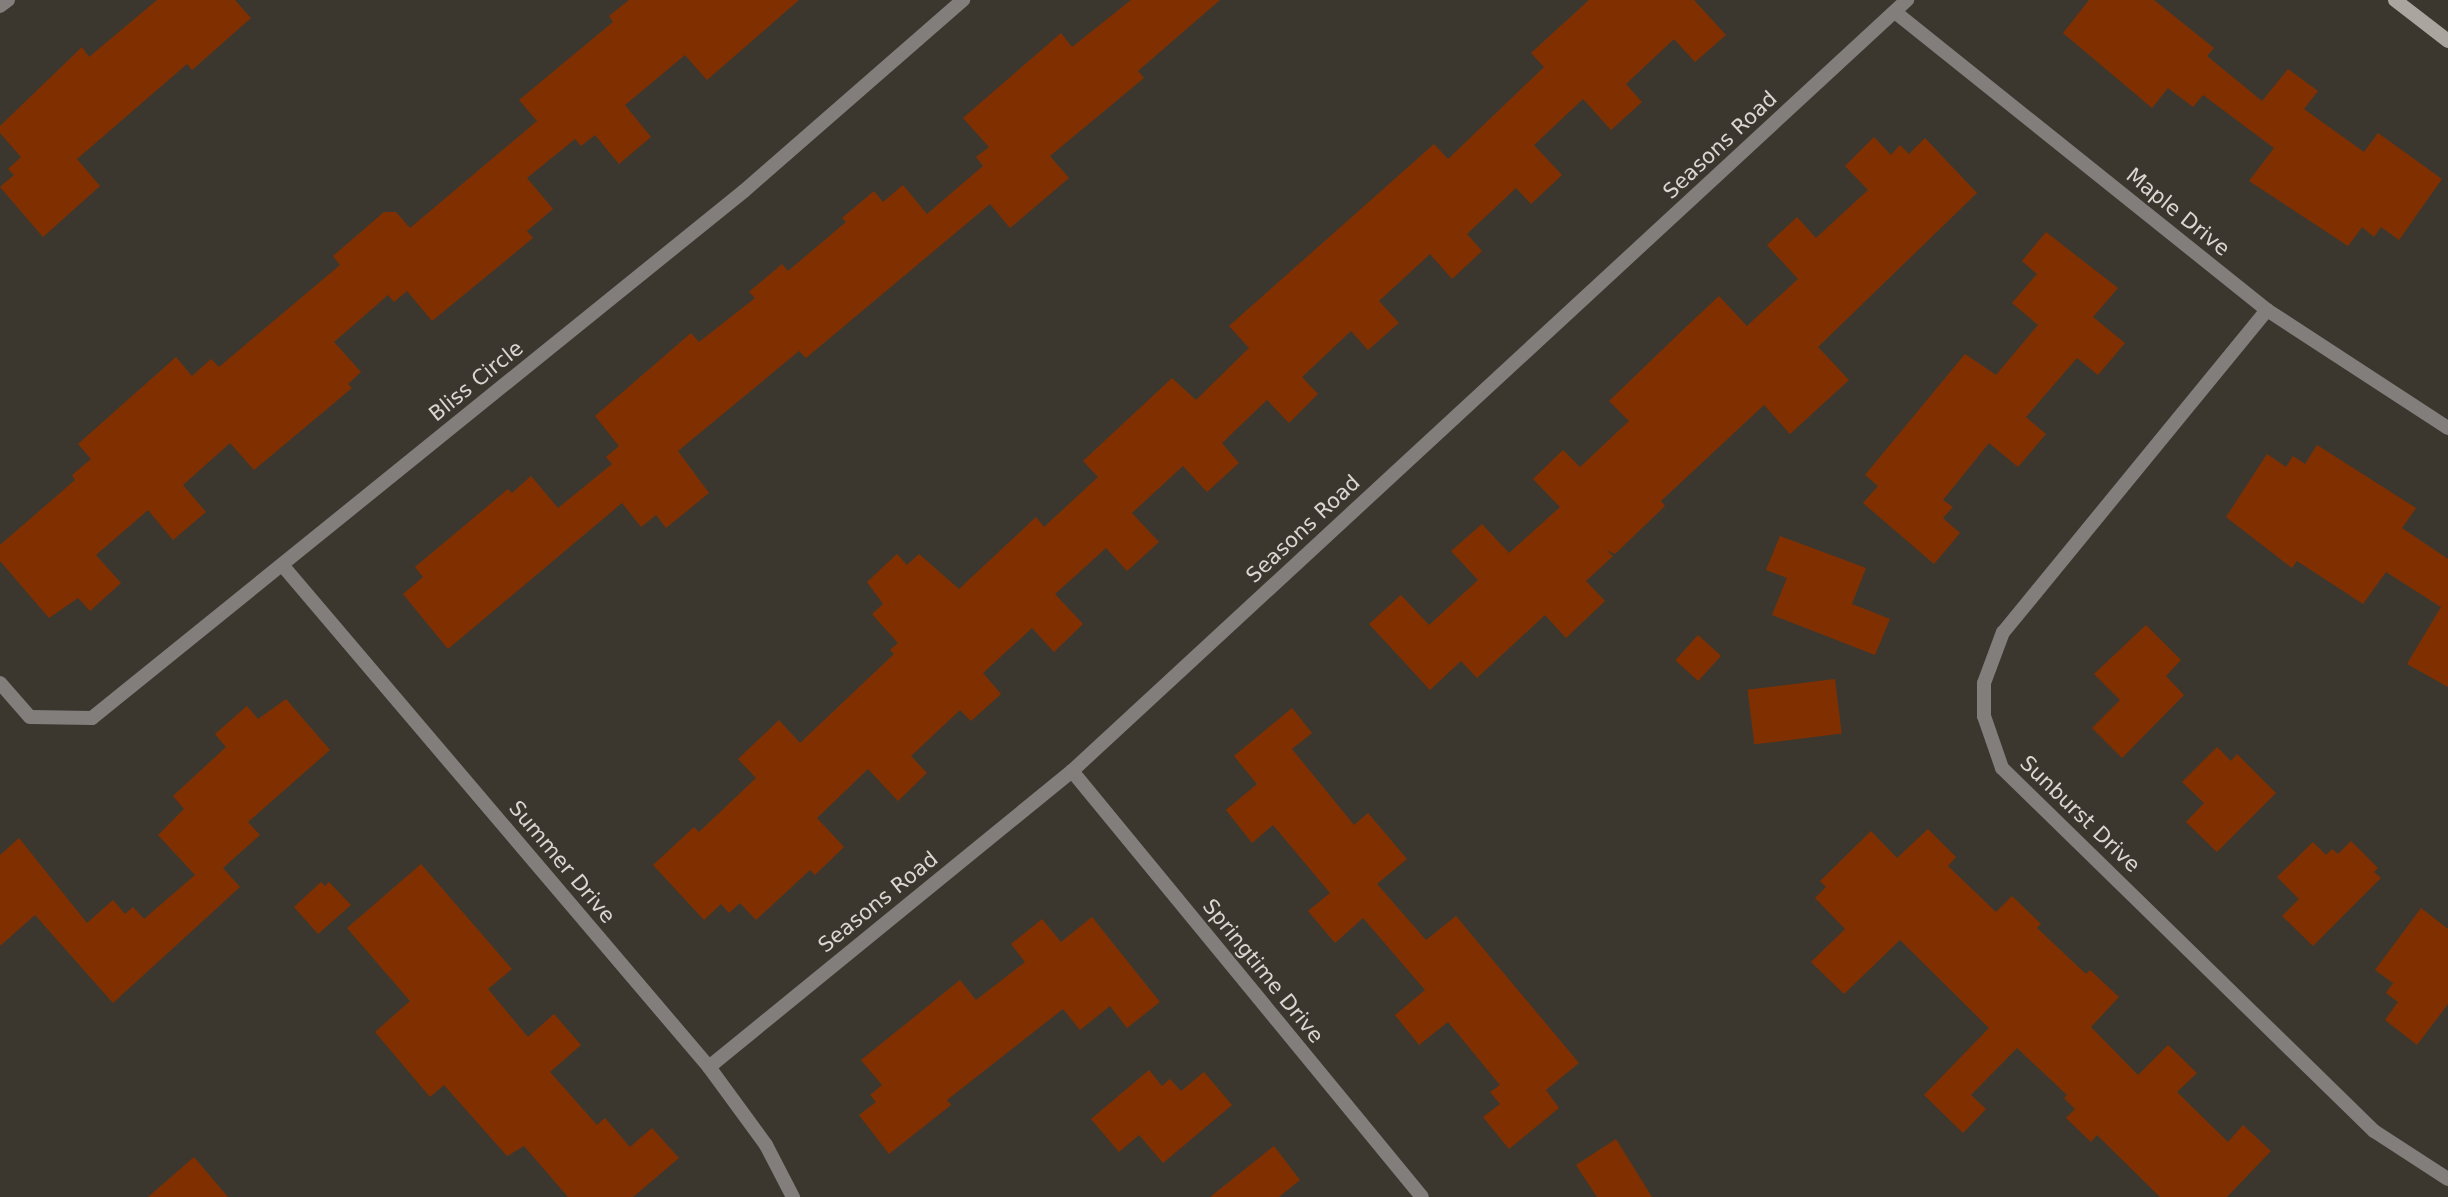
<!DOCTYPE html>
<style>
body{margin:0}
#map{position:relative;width:2448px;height:1197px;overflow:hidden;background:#3b372f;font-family:"DejaVu Sans",sans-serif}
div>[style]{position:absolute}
.building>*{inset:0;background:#803000;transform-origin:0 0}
.street>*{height:14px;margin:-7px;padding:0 7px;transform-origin:7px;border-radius:7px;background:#817e7b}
.secondary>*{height:14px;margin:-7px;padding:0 7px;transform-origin:7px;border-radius:7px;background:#aba5a0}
span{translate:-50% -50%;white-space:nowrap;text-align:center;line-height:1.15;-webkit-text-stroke:5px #3b372f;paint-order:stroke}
.street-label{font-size:21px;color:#dad7d3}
</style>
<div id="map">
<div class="building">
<div style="clip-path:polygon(157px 0,235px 0,251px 18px,192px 70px,187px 64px,77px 159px,100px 186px,43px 237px,0 187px,14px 175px,8px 169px,21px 157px,0 133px,0 126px,82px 47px,89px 57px)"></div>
<div style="clip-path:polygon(629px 0,799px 0,707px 80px,685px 55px,625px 105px,651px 137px,619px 164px,595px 135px,581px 146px,575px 139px,527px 178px,553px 209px,527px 231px,533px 238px,432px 321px,407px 291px,394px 302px,388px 295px,334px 342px,361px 372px,348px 384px,352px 388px,254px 470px,230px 443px,183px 485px,206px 512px,173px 540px,148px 510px,96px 555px,121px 583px,90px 611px,78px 598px,49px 618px,0 561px,0 545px,75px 480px,72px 475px,91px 459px,78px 444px,176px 357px,192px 376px,211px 359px,219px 367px,340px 265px,333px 256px,384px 212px,396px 212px,410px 228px,537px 121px,519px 100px,613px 22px,609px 16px)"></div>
<div style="clip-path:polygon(1131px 0,1220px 0,1138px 71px,1144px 78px,1050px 156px,1069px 178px,1010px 228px,990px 204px,806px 358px,799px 351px,678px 451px,709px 493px,666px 528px,656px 515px,641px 527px,622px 503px,448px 649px,403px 594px,423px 577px,415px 567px,508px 489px,512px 493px,531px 476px,558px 508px,612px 464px,606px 457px,619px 446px,595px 416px,691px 333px,699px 342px,755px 298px,749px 292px,782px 264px,788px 271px,846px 222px,842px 218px,874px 191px,883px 202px,903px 185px,927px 214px,983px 166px,976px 157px,989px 147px,963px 118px,1061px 33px,1072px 47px)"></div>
<div style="clip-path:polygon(1589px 0,1694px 0,1726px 35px,1695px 62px,1674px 39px,1626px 84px,1642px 102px,1611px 130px,1583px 99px,1534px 145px,1562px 175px,1531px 204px,1516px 188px,1467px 234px,1482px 251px,1452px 279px,1430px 254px,1379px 301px,1399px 323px,1368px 350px,1351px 331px,1302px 377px,1318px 394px,1289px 423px,1267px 400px,1222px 443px,1239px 463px,1207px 492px,1183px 466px,1132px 513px,1159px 542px,1127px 571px,1106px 548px,1055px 594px,1083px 624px,1054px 652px,1032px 628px,983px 673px,1001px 694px,971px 721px,960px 710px,911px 756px,927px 773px,898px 801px,868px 769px,817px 818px,844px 847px,815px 875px,810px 870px,756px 920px,740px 903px,729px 913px,721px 904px,704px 920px,653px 865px,694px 827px,699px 832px,756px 778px,738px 759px,779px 720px,800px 743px,894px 654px,890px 650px,898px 643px,872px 614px,883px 604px,867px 582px,897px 554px,907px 565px,919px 554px,959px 589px,1036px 517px,1044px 527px,1098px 477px,1083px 461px,1172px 378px,1196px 400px,1249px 348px,1229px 326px,1434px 144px,1448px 159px,1544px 67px,1531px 53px)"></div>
<div style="clip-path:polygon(2089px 0,2154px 0,2214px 48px,2207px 56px,2262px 101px,2288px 69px,2318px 91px,2304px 109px,2364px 152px,2378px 133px,2442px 179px,2399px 240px,2381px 227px,2374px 237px,2362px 227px,2348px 246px,2249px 181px,2274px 148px,2203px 95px,2193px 107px,2168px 88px,2152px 108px,2063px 33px)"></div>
<div style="clip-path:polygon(1874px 137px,1891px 155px,1900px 145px,1909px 154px,1925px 138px,1977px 193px,1818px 347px,1849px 380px,1790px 434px,1764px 405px,1661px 501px,1665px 506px,1615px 554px,1606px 550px,1613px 556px,1586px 581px,1605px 601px,1566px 638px,1545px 615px,1477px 678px,1461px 661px,1430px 690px,1369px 624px,1401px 595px,1429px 625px,1478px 580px,1451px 551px,1482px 524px,1509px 553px,1560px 507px,1533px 479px,1563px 450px,1580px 467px,1629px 421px,1609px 401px,1689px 324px,1719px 296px,1747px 326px,1798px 279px,1767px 245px,1797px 217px,1816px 238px,1868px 190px,1845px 166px)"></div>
<div style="clip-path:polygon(2046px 232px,2118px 288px,2093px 317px,2125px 343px,2098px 375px,2077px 358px,2026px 417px,2046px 434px,2018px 467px,1989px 443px,1943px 500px,1953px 507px,1943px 518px,1960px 533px,1934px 564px,1863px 503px,1878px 486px,1865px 475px,1965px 354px,1996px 375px,2038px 325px,2012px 303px,2037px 274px,2022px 261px)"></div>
<div style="clip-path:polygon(2317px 445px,2416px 508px,2402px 528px,2448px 559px,2448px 687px,2407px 664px,2441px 607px,2386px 572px,2363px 604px,2297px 561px,2292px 568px,2226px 517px,2267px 454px,2286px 467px,2293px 456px,2305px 464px)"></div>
<div style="clip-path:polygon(1780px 536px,1866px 568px,1852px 604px,1890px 619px,1875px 655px,1772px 615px,1787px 578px,1766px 570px)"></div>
<div style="clip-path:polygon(2146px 625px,2181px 660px,2166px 676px,2184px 695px,2122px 758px,2092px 728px,2120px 700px,2094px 674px)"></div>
<div style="left:1698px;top:635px;width:31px;height:34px;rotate:42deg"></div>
<div style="left:1835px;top:679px;width:55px;height:88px;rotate:83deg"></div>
<div style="clip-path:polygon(286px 699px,330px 750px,248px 822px,260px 835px,223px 868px,240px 887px,113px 1003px,35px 915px,0 946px,0 855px,19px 838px,87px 923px,113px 900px,125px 914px,133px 907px,144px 919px,195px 875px,158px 835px,184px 809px,173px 796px,226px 747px,215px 734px,247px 706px,258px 719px)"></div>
<div style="clip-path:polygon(1292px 708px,1312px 733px,1292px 749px,1354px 825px,1368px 813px,1407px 859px,1377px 884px,1426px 940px,1456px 916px,1579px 1063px,1546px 1090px,1559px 1108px,1509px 1149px,1483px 1117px,1500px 1104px,1490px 1092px,1500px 1085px,1448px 1022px,1419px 1045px,1395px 1015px,1425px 990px,1363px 918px,1335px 943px,1308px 911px,1330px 893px,1273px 825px,1252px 843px,1226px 810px,1257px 784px,1234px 756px)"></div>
<div style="clip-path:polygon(2217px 747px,2231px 761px,2237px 754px,2276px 793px,2217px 852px,2186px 822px,2204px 803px,2182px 782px)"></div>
<div style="clip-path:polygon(1928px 829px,1956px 857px,1948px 866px,1996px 912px,2012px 896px,2041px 924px,2037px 928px,2086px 974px,2090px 970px,2119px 997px,2091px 1027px,2138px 1075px,2168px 1045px,2197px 1073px,2177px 1092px,2228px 1142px,2243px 1125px,2271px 1151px,2227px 1197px,2160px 1197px,2097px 1135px,2091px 1142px,2066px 1118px,2075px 1109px,2064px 1098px,2067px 1095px,2017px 1048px,1971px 1095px,1986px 1109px,1963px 1133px,1924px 1095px,1989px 1028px,1900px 940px,1844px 994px,1811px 962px,1845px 929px,1815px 898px,1826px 887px,1820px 881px,1871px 831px,1897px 858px)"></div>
<div style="clip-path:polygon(2351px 841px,2378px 868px,2374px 872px,2381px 878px,2313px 946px,2282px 916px,2299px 899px,2277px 877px,2313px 842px,2326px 855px,2332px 849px,2338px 854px)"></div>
<div style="clip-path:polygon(421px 864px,512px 969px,488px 989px,528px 1037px,554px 1014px,581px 1045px,550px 1072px,597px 1125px,605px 1118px,630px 1147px,652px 1128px,679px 1158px,633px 1197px,568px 1197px,524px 1146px,507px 1156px,444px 1085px,430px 1097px,375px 1032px,410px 1001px,347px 928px)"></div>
<div style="clip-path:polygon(321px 882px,325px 886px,329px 882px,351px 905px,318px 934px,294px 907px)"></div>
<div style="clip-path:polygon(2421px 908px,2448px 929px,2448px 1004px,2417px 1045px,2385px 1020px,2398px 1002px,2386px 993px,2393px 983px,2375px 970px)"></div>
<div style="clip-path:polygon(1092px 917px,1160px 1002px,1127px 1028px,1110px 1006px,1080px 1030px,1063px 1009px,947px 1100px,951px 1105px,889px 1154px,859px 1115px,876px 1102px,870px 1095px,882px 1085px,861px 1060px,960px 980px,976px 1000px,1025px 962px,1011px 944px,1042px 919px,1061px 942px)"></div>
<div style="clip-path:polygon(1149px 1070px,1162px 1086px,1170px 1079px,1181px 1091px,1204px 1072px,1232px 1105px,1163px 1163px,1139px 1135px,1119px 1152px,1091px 1119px)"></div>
<div style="clip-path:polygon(1616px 1139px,1652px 1197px,1597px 1197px,1576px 1165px)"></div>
<div style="clip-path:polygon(1274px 1146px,1300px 1180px,1279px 1197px,1210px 1197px)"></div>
<div style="clip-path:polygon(194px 1157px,228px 1197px,148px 1197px)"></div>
</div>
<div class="street">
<div style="left:0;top:6px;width:10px;rotate:-37deg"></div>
<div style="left:1895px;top:12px;width:477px;rotate:38.7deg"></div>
<div style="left:2267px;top:310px;width:216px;rotate:33.1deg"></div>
<div style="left:2267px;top:310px;width:416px;rotate:129.3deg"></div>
<div style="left:2003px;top:632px;width:54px;rotate:110.4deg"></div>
<div style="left:1984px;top:683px;width:33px;rotate:90deg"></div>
<div style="left:1984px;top:716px;width:55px;rotate:70.9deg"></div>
<div style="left:2002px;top:768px;width:520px;rotate:44.3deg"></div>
<div style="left:2374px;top:1131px;width:88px;rotate:33deg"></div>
<div style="left:283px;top:566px;width:658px;rotate:49.63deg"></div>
<div style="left:709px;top:1067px;width:97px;rotate:53.8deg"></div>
<div style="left:766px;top:1145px;width:59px;rotate:62.6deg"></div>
<div style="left:0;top:683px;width:45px;rotate:48.6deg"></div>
<div style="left:30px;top:717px;width:62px;rotate:0.9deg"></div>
<div style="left:92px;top:718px;width:838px;rotate:-38.95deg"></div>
<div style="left:744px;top:191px;width:291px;rotate:-41.1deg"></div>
<div style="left:1072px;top:771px;width:551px;rotate:50.59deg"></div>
<div style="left:709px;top:1067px;width:468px;rotate:-39.2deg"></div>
<div style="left:1072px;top:771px;width:1137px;rotate:-42.72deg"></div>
</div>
<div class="secondary">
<div style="left:2395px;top:0;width:67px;rotate:37.7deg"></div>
</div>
<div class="street-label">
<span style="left:1720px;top:145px;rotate:-43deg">Seasons Road</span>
<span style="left:2178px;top:212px;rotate:39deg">Maple Drive</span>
<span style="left:476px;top:381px;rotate:-39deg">Bliss Circle</span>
<span style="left:1303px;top:529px;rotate:-43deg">Seasons Road</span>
<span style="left:2080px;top:814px;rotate:44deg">Sunburst Drive</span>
<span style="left:562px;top:862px;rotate:50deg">Summer Drive</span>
<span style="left:878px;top:902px;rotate:-39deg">Seasons Road</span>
<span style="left:1263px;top:971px;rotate:51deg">Springtime Drive</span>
</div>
</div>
